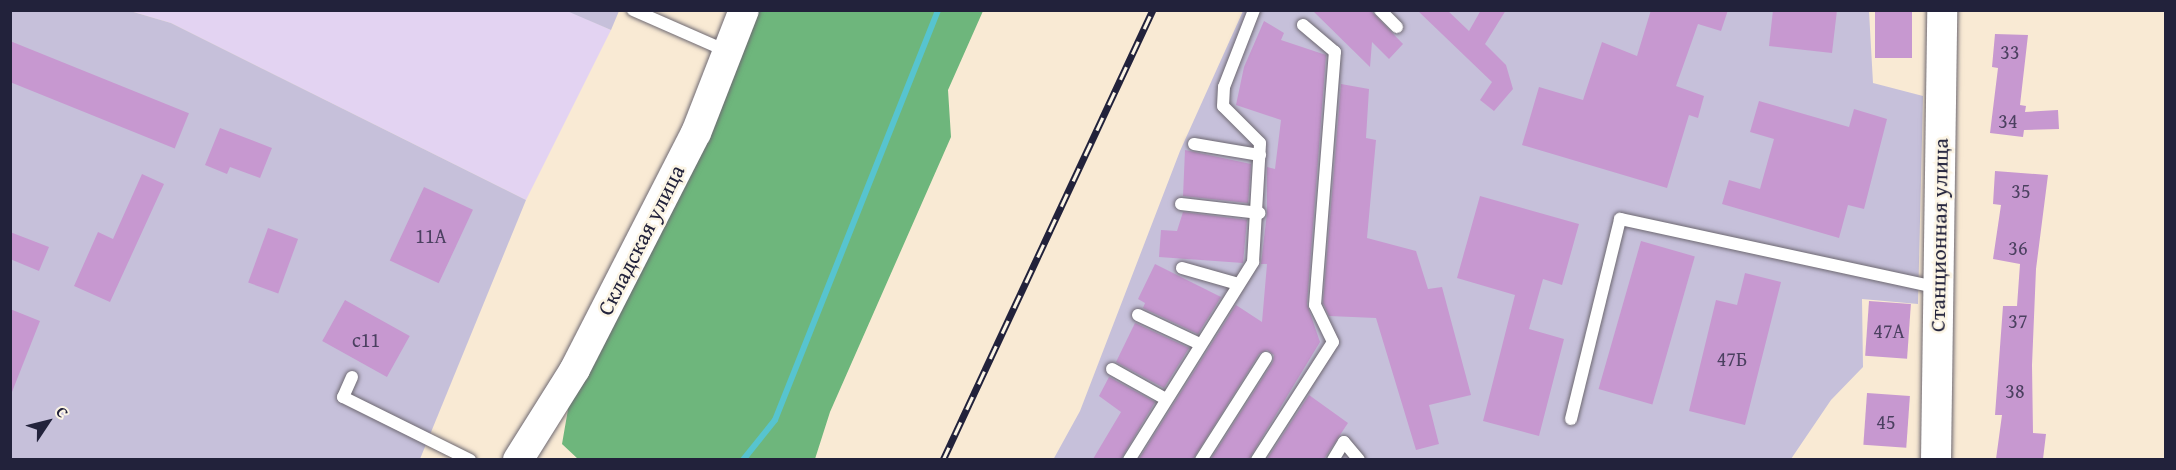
<!DOCTYPE html>
<meta charset="utf-8">
<style>
body{margin:0}
#map{position:relative;width:2176px;height:470px;overflow:hidden;background:#f9ead4;font-family:"Gentium Book Plus",serif}
div>[style]{position:absolute}
.built>*{inset:0;background:#e3d3f2}
.industrial>*{inset:0;background:#c6c0da}
.forest>*{inset:0;background:#6eb67c}
.stream>*{height:6px;margin:-3px;padding:0 3px;transform-origin:3px;border-radius:3px;background:#57c4cf}
.building>*{inset:0;background:#c798d0;transform-origin:0 0}
.roads{filter:drop-shadow(0 0 2px #6d6871) drop-shadow(0 0 2px #6d6871)}
.service>*{height:12px;margin:-6px;padding:0 6px;transform-origin:6px;border-radius:6px;background:#fff}
.tertiary>*{height:30px;margin:-15px;padding:0 15px;transform-origin:15px;border-radius:15px;background:#fff}
.rail>*{height:7px;margin-top:-3.5px;transform-origin:0;background:repeating-linear-gradient(90deg,#fcf5e5 0 14px,#22223b 0 28px);box-sizing:border-box;border-block:2px solid #22223b}
span{translate:-50% -50%;white-space:nowrap;text-align:center;line-height:1.15;-webkit-text-stroke:5px #fcf5e5;paint-order:stroke}
.number-label{font-size:20px;color:#4b4060}
.number-label span{-webkit-text-stroke-width:0}
.street-label{font-size:22px;color:#22223b}
.frame{position:absolute;inset:0;border:12px solid #22223b;pointer-events:none}
.north{position:absolute;left:18px;top:392px;width:60px;height:60px;-webkit-text-stroke:4px #fcf5e5;paint-order:stroke;rotate:55deg;font-size:16px;font-weight:700;line-height:24px;text-align:center;color:#22223b}
.north::after{content:'';display:block;margin:auto;width:21px;height:27px;background:#22223b;clip-path:polygon(50% 0,100% 100%,50% 72%,0 100%)}
</style>
<div id="map">
<div class="built">
<div style="clip-path:polygon(567px 10px,611px 30px,526px 200px,171px 23px,130px 11px)"></div>
</div>
<div class="industrial">
<div style="clip-path:polygon(10px 11px,130px 11px,171px 23px,526px 200px,420px 459px,11px 459px)"></div>
<div style="clip-path:polygon(567px 11px,619px 11px,611px 30px)"></div>
<div style="clip-path:polygon(1243px 11px,1869px 11px,1873px 83px,1923px 96px,1918px 304px,1862px 299px,1863px 367px,1831px 400px,1791px 459px,1053px 460px,1080px 411px,1180px 151px)"></div>
</div>
<div class="forest">
<div style="clip-path:polygon(745px 11px,983px 11px,948px 90px,951px 137px,830px 412px,815px 459px,578px 459px,562px 444px,575px 369px)"></div>
</div>
<div class="stream">
<div style="left:743px;top:460px;width:51px;rotate:-51.3deg"></div>
<div style="left:775px;top:420px;width:441px;rotate:-68.3deg"></div>
</div>
<div class="building">
<div style="clip-path:polygon(1312px 10px,1370px 10px,1403px 44px,1389px 59px,1372px 42px,1370px 67px)"></div>
<div style="clip-path:polygon(1417px 10px,1447px 10px,1469px 31px,1481px 10px,1506px 10px,1485px 44px,1506px 65px,1513px 89px,1494px 111px,1480px 100px,1492px 82px)"></div>
<div style="clip-path:polygon(1651px 10px,1728px 10px,1721px 31px,1698px 24px,1676px 86px,1704px 96px,1698px 118px,1689px 115px,1667px 188px,1522px 145px,1539px 87px,1583px 100px,1602px 42px,1637px 56px)"></div>
<div style="clip-path:polygon(1773px 10px,1837px 10px,1832px 53px,1769px 46px)"></div>
<div style="left:1875px;top:10px;width:37px;height:48px"></div>
<div style="clip-path:polygon(1264px 21px,1284px 33px,1281px 40px,1326px 55px,1307px 304px,1320px 342px,1249px 459px,1211px 459px,1273px 362px,1274px 355px,1267px 350px,1259px 354px,1193px 459px,1139px 459px,1236px 305px,1262px 322px,1267px 264px,1261px 264px,1267px 213px,1267px 167px,1275px 169px,1281px 120px,1236px 105px,1244px 67px)"></div>
<div style="clip-path:polygon(1995px 34px,2028px 35px,2020px 105px,2026px 106px,2025px 112px,2058px 110px,2059px 129px,2024px 130px,2023px 137px,1990px 133px,1998px 68px,1992px 67px)"></div>
<div style="left:10px;top:41px;width:193px;height:38px;rotate:22deg"></div>
<div style="clip-path:polygon(1341px 84px,1369px 89px,1366px 138px,1376px 140px,1367px 238px,1416px 251px,1428px 289px,1442px 287px,1471px 395px,1429px 405px,1439px 444px,1416px 450px,1376px 318px,1329px 316px,1323px 303px)"></div>
<div style="clip-path:polygon(1759px 101px,1849px 127px,1854px 109px,1887px 119px,1864px 209px,1848px 205px,1839px 238px,1722px 204px,1729px 180px,1760px 189px,1774px 139px,1750px 132px)"></div>
<div style="clip-path:polygon(220px 128px,272px 148px,260px 178px,230px 167px,227px 174px,205px 165px)"></div>
<div style="clip-path:polygon(1185px 150px,1251px 164px,1248px 203px,1183px 196px)"></div>
<div style="clip-path:polygon(1995px 171px,2048px 175px,2036px 269px,2032px 365px,2033px 433px,2046px 434px,2043px 459px,1996px 459px,2002px 415px,1995px 415px,2003px 306px,2017px 306px,2020px 264px,1993px 259px,2001px 205px,1993px 204px)"></div>
<div style="clip-path:polygon(142px 174px,164px 184px,110px 302px,74px 286px,98px 232px,113px 239px)"></div>
<div style="left:424px;top:187px;width:54px;height:81px;rotate:25deg"></div>
<div style="clip-path:polygon(1480px 196px,1579px 224px,1562px 285px,1543px 279px,1529px 329px,1564px 339px,1539px 436px,1483px 421px,1515px 295px,1457px 278px)"></div>
<div style="clip-path:polygon(1183px 212px,1247px 220px,1243px 263px,1159px 257px,1161px 230px,1177px 231px)"></div>
<div style="left:268px;top:228px;width:32px;height:58px;rotate:20deg"></div>
<div style="clip-path:polygon(10px 232px,49px 247px,39px 271px,10px 259px)"></div>
<div style="left:1641px;top:241px;width:56px;height:154px;rotate:16deg"></div>
<div style="clip-path:polygon(1155px 264px,1221px 297px,1198px 334px,1143px 308px,1145px 303px,1138px 299px)"></div>
<div style="clip-path:polygon(1745px 273px,1781px 282px,1745px 425px,1689px 411px,1716px 300px,1737px 305px)"></div>
<div style="left:345px;top:300px;width:74px;height:47px;rotate:29deg"></div>
<div style="left:1869px;top:301px;width:42px;height:55px;rotate:4deg"></div>
<div style="clip-path:polygon(10px 309px,40px 321px,12px 392px,10px 392px)"></div>
<div style="clip-path:polygon(1135px 323px,1189px 348px,1164px 388px,1116px 362px)"></div>
<div style="clip-path:polygon(1109px 377px,1155px 402px,1121px 459px,1093px 459px,1121px 412px,1099px 396px)"></div>
<div style="left:1867px;top:393px;width:43px;height:52px;rotate:4deg"></div>
<div style="clip-path:polygon(1309px 395px,1348px 423px,1324px 459px,1267px 459px)"></div>
</div>
<div class="roads">
<div class="service">
<div style="left:633px;top:10px;width:103px;rotate:23.6deg"></div>
<div style="left:1380px;top:10px;width:24px;rotate:45deg"></div>
<div style="left:1194px;top:144px;width:67px;rotate:9.5deg"></div>
<div style="left:1181px;top:204px;width:79px;rotate:6.6deg"></div>
<div style="left:1182px;top:268px;width:58px;rotate:15.9deg"></div>
<div style="left:1138px;top:315px;width:68px;rotate:25.1deg"></div>
<div style="left:1112px;top:369px;width:62px;rotate:29.1deg"></div>
<div style="left:352px;top:377px;width:22px;rotate:114deg"></div>
<div style="left:343px;top:397px;width:142px;rotate:26.4deg"></div>
<div style="left:1571px;top:419px;width:206px;rotate:-76.2deg"></div>
<div style="left:1620px;top:219px;width:325px;rotate:12.2deg"></div>
<div style="left:1129px;top:460px;width:234px;rotate:-57.9deg"></div>
<div style="left:1253px;top:262px;width:119px;rotate:-86.6deg"></div>
<div style="left:1260px;top:143px;width:52px;rotate:-135deg"></div>
<div style="left:1223px;top:106px;width:19px;rotate:-87deg"></div>
<div style="left:1224px;top:87px;width:83px;rotate:-68.7deg"></div>
<div style="left:1201px;top:460px;width:121px;rotate:-57.5deg"></div>
<div style="left:1257px;top:460px;width:140px;rotate:-57.2deg"></div>
<div style="left:1333px;top:342px;width:41px;rotate:-115.9deg"></div>
<div style="left:1315px;top:305px;width:254px;rotate:-85.5deg"></div>
<div style="left:1335px;top:52px;width:42px;rotate:-139.8deg"></div>
<div style="left:1333px;top:460px;width:21px;rotate:-59deg"></div>
<div style="left:1344px;top:442px;width:23px;rotate:50deg"></div>
</div>
<div class="tertiary">
<div style="left:518px;top:460px;width:107px;rotate:-57.9deg"></div>
<div style="left:575px;top:369px;width:265px;rotate:-62.9deg"></div>
<div style="left:696px;top:133px;width:132px;rotate:-68.7deg"></div>
<div style="left:1936px;top:460px;width:450px;rotate:-89.2deg"></div>
</div>
</div>
<div class="rail">
<div style="left:943px;top:460px;width:497px;rotate:-65deg"></div>
</div>
<div class="number-label">
<span style="left:2010px;top:51px">33</span>
<span style="left:2008px;top:120px">34</span>
<span style="left:2021px;top:190px">35</span>
<span style="left:431px;top:235px">11А</span>
<span style="left:2018px;top:247px">36</span>
<span style="left:2018px;top:320px">37</span>
<span style="left:1889px;top:330px">47А</span>
<span style="left:366px;top:339px">с11</span>
<span style="left:1732px;top:358px">47Б</span>
<span style="left:2015px;top:390px">38</span>
<span style="left:1886px;top:421px">45</span>
</div>
<div class="street-label">
<span style="left:1939px;top:235px;rotate:-89deg">Станционная улица</span>
<span style="left:641px;top:240px;rotate:-63deg">Складская улица</span>
</div>
<div class="frame"></div>
<div class="north">С</div>
</div>
